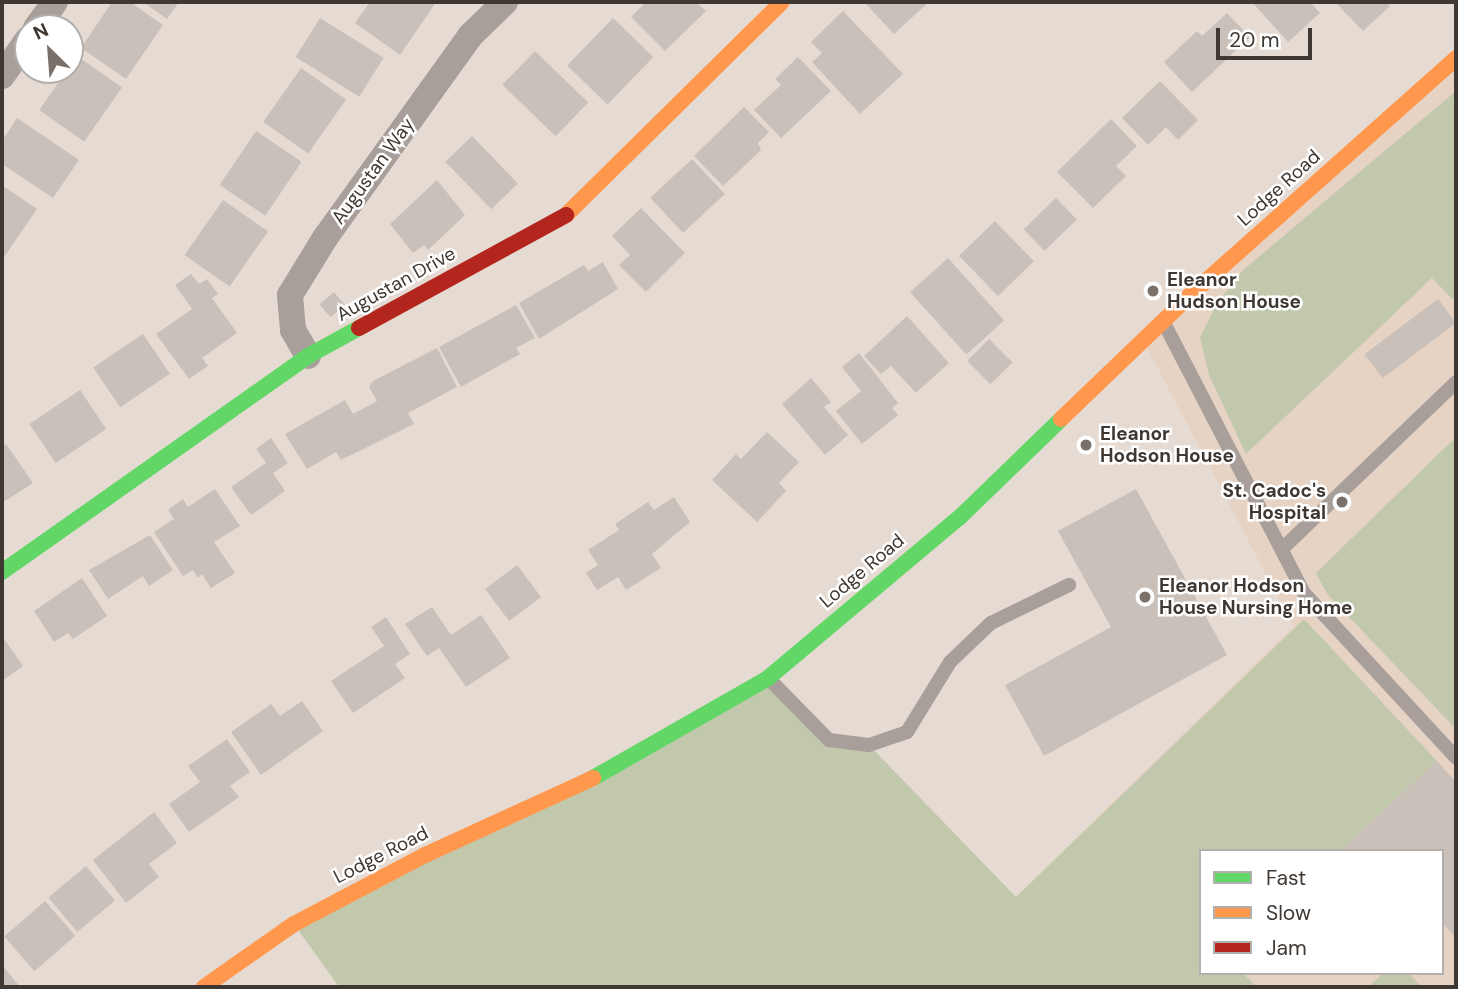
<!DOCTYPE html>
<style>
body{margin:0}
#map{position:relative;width:1458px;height:989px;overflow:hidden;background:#e6dbd2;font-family:"DM Sans",sans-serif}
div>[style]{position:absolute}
.built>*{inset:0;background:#e7d3c4}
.green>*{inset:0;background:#c2c8ab}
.building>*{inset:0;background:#c9c0b9;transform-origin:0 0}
.lane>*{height:14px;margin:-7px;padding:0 7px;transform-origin:7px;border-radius:7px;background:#a89f9b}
.street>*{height:26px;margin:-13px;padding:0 13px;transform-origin:13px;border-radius:13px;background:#a89f9b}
.fast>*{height:16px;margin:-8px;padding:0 8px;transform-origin:8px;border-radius:8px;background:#63d668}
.slow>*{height:16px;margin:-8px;padding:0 8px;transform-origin:8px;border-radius:8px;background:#ff974d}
.jam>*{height:16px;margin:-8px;padding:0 8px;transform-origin:8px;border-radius:8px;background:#b3261e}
.dots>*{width:19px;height:19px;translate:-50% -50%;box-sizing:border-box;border:4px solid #fff;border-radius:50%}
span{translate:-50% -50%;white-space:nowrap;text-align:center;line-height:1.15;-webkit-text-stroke:5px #fff;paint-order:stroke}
.street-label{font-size:19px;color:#3f3731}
.poi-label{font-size:19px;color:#3f3731;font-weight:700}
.left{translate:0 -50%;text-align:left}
.right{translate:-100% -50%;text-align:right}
.frame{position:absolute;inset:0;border:4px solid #3f3731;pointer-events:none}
.legend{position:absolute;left:1199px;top:849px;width:245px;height:126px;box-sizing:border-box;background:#fff;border:2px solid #b2afad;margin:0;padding:9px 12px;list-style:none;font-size:21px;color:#3f3731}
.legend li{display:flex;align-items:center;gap:14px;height:35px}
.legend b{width:35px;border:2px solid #b2afad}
.north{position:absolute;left:14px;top:14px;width:70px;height:70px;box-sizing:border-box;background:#fff;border:2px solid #b2afad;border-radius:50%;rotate:335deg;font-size:19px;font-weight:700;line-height:28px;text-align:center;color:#3f3731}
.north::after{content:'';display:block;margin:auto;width:24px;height:32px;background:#797069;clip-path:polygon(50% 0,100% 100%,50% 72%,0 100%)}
.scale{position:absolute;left:1216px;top:28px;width:96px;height:32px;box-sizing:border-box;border:4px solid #3f3731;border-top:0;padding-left:9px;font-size:21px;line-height:24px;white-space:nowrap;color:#3f3731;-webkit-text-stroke:5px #fff;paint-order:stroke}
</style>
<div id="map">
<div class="built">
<div style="clip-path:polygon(evenodd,1456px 58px,1456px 987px,924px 987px,1293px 626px,1143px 340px,1456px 58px,1201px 851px,1442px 851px,1442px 973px,1201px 973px,1201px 851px)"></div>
</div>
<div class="green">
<div style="clip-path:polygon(1456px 91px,1456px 303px,1432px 278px,1246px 454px,1209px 375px,1200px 337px,1217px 303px,1243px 270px)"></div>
<div style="clip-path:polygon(1456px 437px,1456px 729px,1328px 595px,1316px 573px)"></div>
<div style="clip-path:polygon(1304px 619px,1437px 761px,1340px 851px,1201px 851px,1201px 973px,1243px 973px,1257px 987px,339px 987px,294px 924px,768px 678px,829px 740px,869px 745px,1016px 897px)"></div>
<div style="clip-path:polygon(1383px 973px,1409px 973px,1421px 987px,1368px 987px)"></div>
</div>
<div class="building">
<div style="clip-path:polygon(112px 2px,130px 2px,163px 25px,126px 79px,81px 48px)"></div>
<div style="clip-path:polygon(143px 2px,179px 2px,167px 19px)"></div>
<div style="clip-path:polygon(370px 2px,436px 2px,400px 55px,355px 23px)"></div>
<div style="clip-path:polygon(646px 2px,696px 2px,706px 11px,665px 51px,631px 17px)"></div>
<div style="clip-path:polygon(864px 2px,929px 2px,894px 34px)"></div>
<div style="clip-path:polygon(1252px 2px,1310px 2px,1320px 13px,1288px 42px)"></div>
<div style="clip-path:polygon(1335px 2px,1386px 2px,1390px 6px,1363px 31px)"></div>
<div style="clip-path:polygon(843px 11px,903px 74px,860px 114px,812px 62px,822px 53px,811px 42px)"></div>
<div style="clip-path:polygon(1227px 13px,1250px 37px,1192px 92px,1164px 62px,1197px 31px,1202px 36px)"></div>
<div style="left:320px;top:18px;width:75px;height:46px;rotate:32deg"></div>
<div style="left:613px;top:18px;width:56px;height:66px;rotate:44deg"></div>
<div style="left:535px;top:51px;width:74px;height:47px;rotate:44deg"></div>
<div style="left:77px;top:56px;width:55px;height:66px;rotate:35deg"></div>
<div style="clip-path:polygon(798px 57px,831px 91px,781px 138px,754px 110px,781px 85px,775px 79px)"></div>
<div style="left:301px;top:68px;width:55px;height:66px;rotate:35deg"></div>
<div style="clip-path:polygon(1160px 81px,1198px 120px,1178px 140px,1166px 127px,1148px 145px,1122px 118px)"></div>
<div style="clip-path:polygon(744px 107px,769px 132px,758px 143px,761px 150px,723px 186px,694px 156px)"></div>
<div style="clip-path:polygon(17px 118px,79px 160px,53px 198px,2px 164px,2px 141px)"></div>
<div style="clip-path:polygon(1111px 119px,1137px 146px,1116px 166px,1126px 176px,1093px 208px,1057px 172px)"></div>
<div style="left:256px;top:131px;width:55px;height:65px;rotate:34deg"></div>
<div style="left:472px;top:136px;width:66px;height:37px;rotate:46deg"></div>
<div style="left:692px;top:159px;width:48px;height:57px;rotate:47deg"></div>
<div style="clip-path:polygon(437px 180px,465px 215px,428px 250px,424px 245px,413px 253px,390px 224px)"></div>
<div style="clip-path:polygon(2px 185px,37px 209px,2px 260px)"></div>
<div style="left:1056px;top:198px;width:30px;height:45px;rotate:46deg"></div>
<div style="left:223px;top:200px;width:55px;height:67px;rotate:35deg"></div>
<div style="clip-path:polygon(641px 208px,685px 253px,646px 292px,619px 265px,630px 255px,612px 236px)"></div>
<div style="left:995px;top:221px;width:56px;height:50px;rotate:46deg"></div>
<div style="left:948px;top:258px;width:84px;height:51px;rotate:48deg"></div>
<div style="clip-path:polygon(603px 262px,618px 289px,539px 339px,519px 303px,584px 265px,588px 271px)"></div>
<div style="clip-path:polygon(191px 274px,199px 284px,207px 279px,218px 294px,212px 298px,237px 333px,202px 358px,208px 366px,189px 379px,156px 334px,192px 309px,175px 285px)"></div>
<div style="left:334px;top:292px;width:17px;height:19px;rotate:50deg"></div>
<div style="left:1438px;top:299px;width:30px;height:92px;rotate:53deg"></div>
<div style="clip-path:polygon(516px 305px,535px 338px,516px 348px,520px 354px,461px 387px,439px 347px)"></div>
<div style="clip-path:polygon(907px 316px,949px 363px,916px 393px,891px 366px,881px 374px,864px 356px)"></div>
<div style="left:143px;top:334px;width:48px;height:60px;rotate:56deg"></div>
<div style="left:989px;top:339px;width:33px;height:31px;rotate:45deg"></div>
<div style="clip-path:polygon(437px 348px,457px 387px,408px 413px,414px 424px,341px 460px,336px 452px,307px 469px,285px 434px,345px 400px,353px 414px,377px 401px,369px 387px,373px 381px)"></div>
<div style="clip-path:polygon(859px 353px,898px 403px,892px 408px,898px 415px,862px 444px,836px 411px,861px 391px,842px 367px)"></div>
<div style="clip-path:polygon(811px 378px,831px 402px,824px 407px,848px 435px,825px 455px,782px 404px)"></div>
<div style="left:80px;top:390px;width:47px;height:61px;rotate:56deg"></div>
<div style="clip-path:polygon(767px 432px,799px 462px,779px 483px,786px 491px,757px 522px,712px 480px,736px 454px,741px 459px)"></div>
<div style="clip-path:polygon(271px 438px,288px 463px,273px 473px,285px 491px,251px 515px,231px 487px,266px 463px,256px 449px)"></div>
<div style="clip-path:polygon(6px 444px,33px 483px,2px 503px,2px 447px)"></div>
<div style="clip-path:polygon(215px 489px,240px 526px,214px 542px,235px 573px,211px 588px,202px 574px,198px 578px,193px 570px,183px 576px,154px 532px,174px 519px,168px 510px,183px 499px,188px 507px)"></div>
<div style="clip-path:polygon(1136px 489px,1227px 655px,1044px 756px,1005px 685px,1111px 627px,1058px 531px)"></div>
<div style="clip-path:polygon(674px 497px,690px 522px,652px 554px,661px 568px,626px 590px,618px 577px,597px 590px,586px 573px,598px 565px,588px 550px,619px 530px,615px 524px,648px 502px,654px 510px)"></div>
<div style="clip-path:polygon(150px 535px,173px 570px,149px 586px,143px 576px,108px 599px,89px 570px)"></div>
<div style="left:517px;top:565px;width:40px;height:40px;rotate:53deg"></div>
<div style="clip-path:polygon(82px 578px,107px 616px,73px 639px,68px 633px,54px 642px,34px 611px)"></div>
<div style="clip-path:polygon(432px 607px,451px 635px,481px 615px,510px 658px,466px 687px,439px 648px,427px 656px,405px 624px)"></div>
<div style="clip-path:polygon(386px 617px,410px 654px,395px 664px,405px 678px,353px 713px,331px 681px,384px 646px,371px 627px)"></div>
<div style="clip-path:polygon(2px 636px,23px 666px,2px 681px)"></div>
<div style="clip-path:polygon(302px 701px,323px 731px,261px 775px,231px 732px,271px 704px,280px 716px)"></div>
<div style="clip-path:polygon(227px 739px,250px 772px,230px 786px,239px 797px,189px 832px,169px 804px,200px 782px,188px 766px)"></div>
<div style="clip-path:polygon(1437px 761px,1456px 782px,1456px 938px,1442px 923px,1442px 851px,1340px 851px)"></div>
<div style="clip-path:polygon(154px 812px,177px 843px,149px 864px,159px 877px,126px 903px,93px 860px)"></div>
<div style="left:86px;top:866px;width:45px;height:49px;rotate:50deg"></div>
<div style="left:45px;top:901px;width:46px;height:54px;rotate:49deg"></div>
<div style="clip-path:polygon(2px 965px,20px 987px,2px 987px)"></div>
</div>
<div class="lane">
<div style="left:1164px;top:323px;width:304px;rotate:62.6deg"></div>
<div style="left:1304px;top:593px;width:224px;rotate:47.3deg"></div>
<div style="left:1282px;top:549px;width:241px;rotate:-43.8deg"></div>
<div style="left:769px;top:679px;width:86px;rotate:45.5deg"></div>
<div style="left:829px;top:740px;width:40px;rotate:7.1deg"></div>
<div style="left:869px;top:745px;width:40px;rotate:-18.9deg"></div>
<div style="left:907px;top:732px;width:82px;rotate:-58.4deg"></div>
<div style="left:950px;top:662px;width:57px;rotate:-43.6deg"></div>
<div style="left:991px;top:623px;width:87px;rotate:-26deg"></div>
</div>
<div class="street">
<div style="left:36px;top:28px;width:32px;rotate:-54deg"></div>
<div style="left:2px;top:76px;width:45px;rotate:-54.9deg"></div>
<div style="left:308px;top:356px;width:30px;rotate:-120deg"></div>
<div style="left:293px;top:330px;width:35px;rotate:-95deg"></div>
<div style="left:290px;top:295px;width:67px;rotate:-58.4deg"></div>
<div style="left:325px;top:238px;width:249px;rotate:-54.3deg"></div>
<div style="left:470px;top:36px;width:49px;rotate:-44.2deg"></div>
</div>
<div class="fast">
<div style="left:2px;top:572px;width:375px;rotate:-35.2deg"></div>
<div style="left:308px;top:356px;width:58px;rotate:-28.8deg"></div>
<div style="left:593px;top:778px;width:202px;rotate:-29.7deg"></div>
<div style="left:768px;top:678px;width:249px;rotate:-40deg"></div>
<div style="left:959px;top:518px;width:142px;rotate:-44.1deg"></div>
</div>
<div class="slow">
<div style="left:566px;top:215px;width:303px;rotate:-44.6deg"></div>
<div style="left:1061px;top:419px;width:176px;rotate:-43.8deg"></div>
<div style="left:1188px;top:297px;width:359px;rotate:-41.7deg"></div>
<div style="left:204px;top:987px;width:110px;rotate:-35deg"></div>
<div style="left:294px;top:924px;width:148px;rotate:-27.8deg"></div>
<div style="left:425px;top:855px;width:185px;rotate:-24.6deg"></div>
</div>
<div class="jam">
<div style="left:359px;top:328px;width:236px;rotate:-28.6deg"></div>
</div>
<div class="dots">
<div style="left:1153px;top:291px;background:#797069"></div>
<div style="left:1086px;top:445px;background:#797069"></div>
<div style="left:1342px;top:502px;background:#797069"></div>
<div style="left:1145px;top:597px;background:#797069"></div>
</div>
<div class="street-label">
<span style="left:373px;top:171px;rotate:-54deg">Augustan Way</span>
<span style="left:1279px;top:188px;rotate:-42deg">Lodge Road</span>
<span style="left:396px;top:284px;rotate:-29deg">Augustan Drive</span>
<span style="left:862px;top:571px;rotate:-40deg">Lodge Road</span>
<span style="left:381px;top:855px;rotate:-27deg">Lodge Road</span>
</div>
<div class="poi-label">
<span class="left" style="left:1167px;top:291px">Eleanor<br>Hudson House</span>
<span class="left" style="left:1100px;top:445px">Eleanor<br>Hodson House</span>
<span class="right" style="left:1326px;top:502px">St. Cadoc's<br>Hospital</span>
<span class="left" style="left:1159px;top:597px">Eleanor Hodson<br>House Nursing Home</span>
</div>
<div class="frame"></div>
<ul class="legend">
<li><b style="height:9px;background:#63d668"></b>Fast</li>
<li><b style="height:9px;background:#ff974d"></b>Slow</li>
<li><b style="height:9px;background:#b3261e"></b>Jam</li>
</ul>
<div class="north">N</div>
<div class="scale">20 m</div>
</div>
